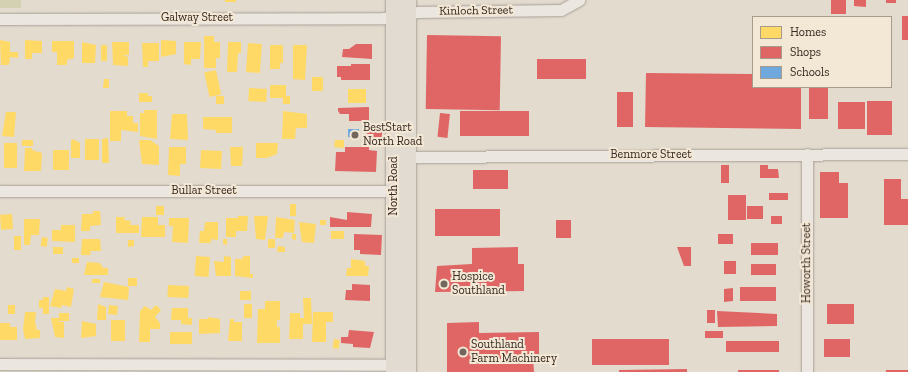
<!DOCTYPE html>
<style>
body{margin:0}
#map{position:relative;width:908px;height:372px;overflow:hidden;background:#e3dbce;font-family:"Zilla Slab",serif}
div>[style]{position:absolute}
.green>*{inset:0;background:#d4d1b2;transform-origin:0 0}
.homes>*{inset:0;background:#ffd966;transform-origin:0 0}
.shops>*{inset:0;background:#e06666;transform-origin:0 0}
.schools>*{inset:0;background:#6fa8dc}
.roads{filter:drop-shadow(0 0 1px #a8a097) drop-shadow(0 0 1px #a8a097)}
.minor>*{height:11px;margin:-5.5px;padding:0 5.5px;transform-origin:5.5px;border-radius:5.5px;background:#ebe6df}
.primary>*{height:17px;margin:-8.5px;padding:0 8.5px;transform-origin:8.5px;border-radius:8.5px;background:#e2dbd1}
.dots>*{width:11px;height:11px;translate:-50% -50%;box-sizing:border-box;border:2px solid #f3e7d5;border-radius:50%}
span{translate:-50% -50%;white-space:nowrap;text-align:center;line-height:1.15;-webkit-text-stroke:4px #f3e7d5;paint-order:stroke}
.street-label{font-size:12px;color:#362820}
.poi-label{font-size:12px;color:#362820}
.left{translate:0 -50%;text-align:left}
.legend{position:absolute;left:752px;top:16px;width:140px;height:72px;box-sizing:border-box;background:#f3e7d5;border:1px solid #a79b8d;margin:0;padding:5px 7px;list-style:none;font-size:12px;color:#362820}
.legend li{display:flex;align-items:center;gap:8px;height:20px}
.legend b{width:20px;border:1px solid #a79b8d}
</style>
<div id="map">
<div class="green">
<div style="left:0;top:0;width:21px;height:8px"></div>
</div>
<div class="homes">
<div style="left:225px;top:0;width:11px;height:2px"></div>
<div style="clip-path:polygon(204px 36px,214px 36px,214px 42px,220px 42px,220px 58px,216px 58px,216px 68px,204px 68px)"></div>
<div style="clip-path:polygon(0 40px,10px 42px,10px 52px,18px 52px,18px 58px,10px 57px,9px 65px,1px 65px)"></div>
<div style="clip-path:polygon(25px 40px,42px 41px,42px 53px,32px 53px,32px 59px,25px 59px)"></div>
<div style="clip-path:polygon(161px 40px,176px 41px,176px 54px,161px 57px)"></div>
<div style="clip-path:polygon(52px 41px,74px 41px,74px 58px,67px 60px,67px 65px,57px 65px,57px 52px,52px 52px)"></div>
<div style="clip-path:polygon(82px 42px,96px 45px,95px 63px,82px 63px)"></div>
<div style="clip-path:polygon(112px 42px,129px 42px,129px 55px,123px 55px,128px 57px,128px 66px,113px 65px)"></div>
<div style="clip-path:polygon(184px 42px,201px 42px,200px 59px,191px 59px,191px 65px,184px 64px)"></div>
<div style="clip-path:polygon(228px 42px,241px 42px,241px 53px,238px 53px,237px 72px,227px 72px)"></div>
<div style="clip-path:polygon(142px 43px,159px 43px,159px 61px,148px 61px,148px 67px,143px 67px)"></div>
<div style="left:248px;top:43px;width:14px;height:29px;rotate:4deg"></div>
<div style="left:101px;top:45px;width:6px;height:16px"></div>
<div style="clip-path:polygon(270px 45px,283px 45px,283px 63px,280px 63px,280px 69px,270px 69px)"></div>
<div style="clip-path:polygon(293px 45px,307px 45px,305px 80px,293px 79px)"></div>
<div style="left:216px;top:70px;width:25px;height:12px;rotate:78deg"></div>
<div style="left:312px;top:77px;width:11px;height:14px"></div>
<div style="clip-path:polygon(104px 79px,109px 79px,109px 88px,103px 88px)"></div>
<div style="clip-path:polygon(270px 85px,286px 85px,286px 96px,290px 96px,290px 104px,283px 104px,283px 98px,270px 98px)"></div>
<div style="left:249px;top:88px;width:18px;height:13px;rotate:3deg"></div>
<div style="left:348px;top:89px;width:18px;height:14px"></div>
<div style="clip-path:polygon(139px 93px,148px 93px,148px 96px,152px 96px,152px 102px,139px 102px)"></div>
<div style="left:216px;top:96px;width:8px;height:8px"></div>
<div style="clip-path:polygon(144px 110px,157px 110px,157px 139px,140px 136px,140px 113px,144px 113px)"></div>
<div style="clip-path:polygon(110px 111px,127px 111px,127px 116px,133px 116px,133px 123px,138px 123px,138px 132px,121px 130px,121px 141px,110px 141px)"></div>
<div style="clip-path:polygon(283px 111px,307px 114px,307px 128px,296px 128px,295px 139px,282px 139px)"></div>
<div style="clip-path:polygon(6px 112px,16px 112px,14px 137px,2px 136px)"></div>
<div style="clip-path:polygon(172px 114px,187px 114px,188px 140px,170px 139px)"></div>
<div style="clip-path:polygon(203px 117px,232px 117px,232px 133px,216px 133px,216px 130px,203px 129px)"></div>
<div style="clip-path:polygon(108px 138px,109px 163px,102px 163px,102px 139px)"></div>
<div style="clip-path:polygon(73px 139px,80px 143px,80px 158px,71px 158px,71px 141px)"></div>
<div style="left:85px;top:139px;width:14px;height:21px"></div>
<div style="left:22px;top:140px;width:11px;height:6px"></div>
<div style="clip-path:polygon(139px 140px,150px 140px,159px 146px,159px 165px,142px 164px)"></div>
<div style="clip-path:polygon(335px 140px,344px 140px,344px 148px,334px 147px)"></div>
<div style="left:4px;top:143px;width:13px;height:25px"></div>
<div style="clip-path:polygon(256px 143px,278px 143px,277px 154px,267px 158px,256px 158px)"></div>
<div style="clip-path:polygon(169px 147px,186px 147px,186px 164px,180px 164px,180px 176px,168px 175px)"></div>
<div style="clip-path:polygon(230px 147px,243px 147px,242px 166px,231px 166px)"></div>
<div style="clip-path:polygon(25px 148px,32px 148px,32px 150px,42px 153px,41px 171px,24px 171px)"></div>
<div style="left:53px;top:150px;width:16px;height:20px"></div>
<div style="left:201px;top:150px;width:21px;height:18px;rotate:3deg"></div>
<div style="left:290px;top:204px;width:6px;height:12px"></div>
<div style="left:156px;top:206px;width:8px;height:9px"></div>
<div style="clip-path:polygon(93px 211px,100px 211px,101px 225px,90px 226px,90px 231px,81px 231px,82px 214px,93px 214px)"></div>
<div style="left:12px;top:214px;width:15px;height:12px;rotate:86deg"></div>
<div style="clip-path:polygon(238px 216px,248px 216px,247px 231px,236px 231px,236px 237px,226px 237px,226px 218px,238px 218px)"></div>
<div style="clip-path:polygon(254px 216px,268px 216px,265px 240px,256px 239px)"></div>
<div style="clip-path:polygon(116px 217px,125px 217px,124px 220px,131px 221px,130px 225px,139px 225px,139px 233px,116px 233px)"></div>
<div style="clip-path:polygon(142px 217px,158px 217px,158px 225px,165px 225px,165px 237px,141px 237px)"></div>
<div style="clip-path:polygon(276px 217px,295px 220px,294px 233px,284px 232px,283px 238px,275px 238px)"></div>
<div style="clip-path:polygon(169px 218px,189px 218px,188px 243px,172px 242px,173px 226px,169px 226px)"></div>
<div style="clip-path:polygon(24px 219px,40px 219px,39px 235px,31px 235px,30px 245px,24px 245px)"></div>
<div style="left:320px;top:220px;width:6px;height:5px"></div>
<div style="clip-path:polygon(205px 222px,218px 222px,218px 240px,211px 239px,211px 243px,199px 243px,200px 231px,204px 231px)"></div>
<div style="clip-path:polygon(299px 222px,316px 224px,314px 243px,302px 242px)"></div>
<div style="clip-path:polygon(61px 225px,75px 225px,75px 242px,52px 241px,52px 230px,61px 230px)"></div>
<div style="left:331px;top:231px;width:13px;height:8px"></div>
<div style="clip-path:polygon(292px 234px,296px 234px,296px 240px,292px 239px)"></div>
<div style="left:14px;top:236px;width:7px;height:14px"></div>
<div style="left:42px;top:237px;width:6px;height:9px;rotate:9deg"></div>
<div style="clip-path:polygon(82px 239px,100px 239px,101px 251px,90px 251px,91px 255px,81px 255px)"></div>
<div style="clip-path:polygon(223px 239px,227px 239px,227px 245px,223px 244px)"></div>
<div style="left:268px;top:239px;width:7px;height:9px"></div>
<div style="clip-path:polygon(128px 240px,134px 240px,134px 246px,128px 247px)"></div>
<div style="clip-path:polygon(278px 246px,285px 247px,285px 252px,277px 252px)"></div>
<div style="left:53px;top:247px;width:10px;height:7px"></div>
<div style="left:196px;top:256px;width:14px;height:20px;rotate:4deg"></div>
<div style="clip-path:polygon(224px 256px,231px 257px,231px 276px,216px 276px,214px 261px,224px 262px)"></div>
<div style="clip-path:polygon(243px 256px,250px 256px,250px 274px,253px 274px,253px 278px,235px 276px,235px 259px,243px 259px)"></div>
<div style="left:72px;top:258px;width:7px;height:5px"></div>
<div style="clip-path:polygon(351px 259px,365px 261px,365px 266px,369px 266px,368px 276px,346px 276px,347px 268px,351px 268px)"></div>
<div style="clip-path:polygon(87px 262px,100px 263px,103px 268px,108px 268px,108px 275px,84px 275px)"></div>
<div style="left:128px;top:278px;width:9px;height:8px"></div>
<div style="left:92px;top:279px;width:8px;height:4px"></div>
<div style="clip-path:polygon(104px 282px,129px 287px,128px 300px,100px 297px)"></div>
<div style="left:168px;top:285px;width:21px;height:12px;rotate:3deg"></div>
<div style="clip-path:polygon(67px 287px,74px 289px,71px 307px,62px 305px,61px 308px,50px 306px,55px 289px,66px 291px)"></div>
<div style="left:240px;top:291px;width:11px;height:9px"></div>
<div style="clip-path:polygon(43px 297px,49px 297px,49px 314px,43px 314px,43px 308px,39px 308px,39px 300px,43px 300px)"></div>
<div style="clip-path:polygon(303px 298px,311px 298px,312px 324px,303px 324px,303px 339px,289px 339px,290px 313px,300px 313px,300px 318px,304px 318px)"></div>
<div style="clip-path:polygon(265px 301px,280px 301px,280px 320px,277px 320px,277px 327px,280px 327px,280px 343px,257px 343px,258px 309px,265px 309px)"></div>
<div style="clip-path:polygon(98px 304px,106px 307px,106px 320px,97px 320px)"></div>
<div style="left:244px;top:304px;width:8px;height:14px"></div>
<div style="left:8px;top:305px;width:7px;height:9px"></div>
<div style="left:109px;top:305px;width:9px;height:9px;rotate:6deg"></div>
<div style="clip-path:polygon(156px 305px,161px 310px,155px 317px,160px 323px,160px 329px,150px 329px,150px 342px,139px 342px,140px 311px,145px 306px,151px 310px)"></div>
<div style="clip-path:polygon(172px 308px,188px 308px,188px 318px,192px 318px,192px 325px,181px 324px,181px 320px,171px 320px)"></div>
<div style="clip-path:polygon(25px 312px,36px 312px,35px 322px,37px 330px,40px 330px,40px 338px,25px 339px,23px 329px)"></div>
<div style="clip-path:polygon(313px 312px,333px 312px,333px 322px,326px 322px,326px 342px,312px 342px)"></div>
<div style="left:59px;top:313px;width:10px;height:8px"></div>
<div style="clip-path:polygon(208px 317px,220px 319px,220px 333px,199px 334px,199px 319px,208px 319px)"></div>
<div style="clip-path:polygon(51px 318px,59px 318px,59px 322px,64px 322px,64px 338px,55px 337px)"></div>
<div style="clip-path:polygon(230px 319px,234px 319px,234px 322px,242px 322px,242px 341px,228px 341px)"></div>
<div style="left:111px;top:320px;width:14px;height:21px"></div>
<div style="clip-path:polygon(82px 321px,96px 324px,96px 336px,81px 338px)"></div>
<div style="clip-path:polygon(0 323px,10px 323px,10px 327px,17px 327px,17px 340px,0 340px)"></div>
<div style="left:170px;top:332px;width:22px;height:12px"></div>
<div style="left:334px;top:339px;width:6px;height:9px;rotate:9deg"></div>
</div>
<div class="shops">
<div style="left:831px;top:0;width:15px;height:14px"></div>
<div style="clip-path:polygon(854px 0,866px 0,866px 7px,854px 6px)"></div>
<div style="left:886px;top:0;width:10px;height:3px"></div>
<div style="left:902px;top:16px;width:6px;height:24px"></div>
<div style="left:427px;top:35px;width:74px;height:74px;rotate:1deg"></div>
<div style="clip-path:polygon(356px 44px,372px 44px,372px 59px,342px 57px,343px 49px,349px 49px)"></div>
<div style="left:537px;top:59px;width:49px;height:20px"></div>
<div style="clip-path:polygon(351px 64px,370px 64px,370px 80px,341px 80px,341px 77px,337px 77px,337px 66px,351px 66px)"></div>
<div style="clip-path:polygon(646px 73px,753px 74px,753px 87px,801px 87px,801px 129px,645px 127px)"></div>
<div style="left:809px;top:87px;width:19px;height:32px"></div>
<div style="left:617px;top:92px;width:16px;height:35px"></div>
<div style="left:867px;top:101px;width:25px;height:34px"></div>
<div style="left:838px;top:102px;width:27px;height:27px"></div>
<div style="clip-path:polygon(369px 107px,369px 121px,349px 121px,349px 114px,340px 114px,338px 111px,338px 108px)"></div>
<div style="left:460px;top:111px;width:69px;height:25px"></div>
<div style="left:440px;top:113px;width:10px;height:24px;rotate:6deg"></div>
<div style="clip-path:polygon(376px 128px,382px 129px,382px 140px,378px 137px,370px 142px,366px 134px)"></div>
<div style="clip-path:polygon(345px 147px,369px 147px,369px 150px,377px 151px,376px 172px,335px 171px,336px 152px,345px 152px)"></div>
<div style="left:721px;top:165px;width:8px;height:18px"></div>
<div style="clip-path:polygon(760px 165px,768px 165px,768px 169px,778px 169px,779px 178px,760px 178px)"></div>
<div style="left:508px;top:170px;width:19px;height:35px;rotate:90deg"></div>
<div style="clip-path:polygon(820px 172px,839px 172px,839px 183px,848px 183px,848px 218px,820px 218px)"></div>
<div style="clip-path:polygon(884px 179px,901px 179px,901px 199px,908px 199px,908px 225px,884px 225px)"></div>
<div style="left:769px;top:193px;width:19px;height:7px"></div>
<div style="left:728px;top:195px;width:18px;height:25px"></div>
<div style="left:747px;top:206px;width:16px;height:13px"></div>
<div style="left:435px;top:209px;width:65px;height:27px"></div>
<div style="clip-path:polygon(347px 212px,372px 214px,371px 227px,330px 227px,330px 217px,347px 220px)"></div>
<div style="left:782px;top:216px;width:8px;height:11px;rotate:90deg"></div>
<div style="left:556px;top:220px;width:15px;height:18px"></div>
<div style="clip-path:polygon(354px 234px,382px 235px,381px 255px,360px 254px,360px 250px,354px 250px)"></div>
<div style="left:733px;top:234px;width:10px;height:15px;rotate:90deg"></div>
<div style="left:778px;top:243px;width:12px;height:27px;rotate:90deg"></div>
<div style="clip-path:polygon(518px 247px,518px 264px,524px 264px,524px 291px,435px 292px,437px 266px,472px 264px,472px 248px)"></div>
<div style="clip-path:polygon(677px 247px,691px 247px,691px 266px,684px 266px)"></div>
<div style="left:724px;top:261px;width:12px;height:13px"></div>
<div style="left:751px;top:264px;width:25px;height:11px"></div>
<div style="clip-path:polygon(352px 284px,370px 285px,370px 301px,345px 300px,346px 290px,352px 290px)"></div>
<div style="left:740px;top:287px;width:36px;height:14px"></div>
<div style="clip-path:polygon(733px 288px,733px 301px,724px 302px,724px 289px)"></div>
<div style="left:827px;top:304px;width:27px;height:20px"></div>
<div style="left:707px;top:310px;width:8px;height:13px"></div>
<div style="clip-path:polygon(717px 311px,777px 314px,777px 326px,718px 327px)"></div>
<div style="clip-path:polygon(479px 322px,479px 333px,539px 332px,539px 357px,533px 357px,534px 372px,447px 372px,447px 323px)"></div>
<div style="clip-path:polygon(349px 330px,374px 332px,370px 348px,353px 347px,353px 344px,341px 343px,341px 337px,348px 337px)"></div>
<div style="left:705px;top:331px;width:18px;height:7px"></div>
<div style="left:669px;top:339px;width:26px;height:77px;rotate:90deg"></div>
<div style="left:824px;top:339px;width:26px;height:18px"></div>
<div style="left:726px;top:341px;width:53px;height:11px"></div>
<div style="clip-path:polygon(687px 369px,687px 372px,619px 372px,619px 370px)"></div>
<div style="left:738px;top:370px;width:41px;height:2px"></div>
<div style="left:886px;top:370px;width:22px;height:2px"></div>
</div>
<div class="schools">
<div style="clip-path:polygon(348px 129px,359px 129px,358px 138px,348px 137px)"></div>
</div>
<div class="roads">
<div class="minor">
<div style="left:0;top:19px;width:384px;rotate:-0.1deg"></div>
<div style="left:384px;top:18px;width:35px;rotate:-10deg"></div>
<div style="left:418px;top:12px;width:143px;rotate:-0.8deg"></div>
<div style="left:561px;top:10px;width:21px;rotate:-29deg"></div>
<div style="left:401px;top:157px;width:507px;rotate:-0.34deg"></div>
<div style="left:0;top:191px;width:399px"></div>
<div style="left:0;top:364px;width:399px;rotate:0.1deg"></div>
<div style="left:807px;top:372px;width:218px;rotate:-90deg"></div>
</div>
<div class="primary">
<div style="left:394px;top:372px;width:372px;rotate:-90deg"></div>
<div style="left:407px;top:372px;width:372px;rotate:-90deg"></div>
</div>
</div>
<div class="dots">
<div style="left:355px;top:135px;background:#73675d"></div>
<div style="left:444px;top:284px;background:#73675d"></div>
<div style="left:463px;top:352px;background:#73675d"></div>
</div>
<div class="street-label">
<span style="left:476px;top:11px;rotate:-1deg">Kinloch Street</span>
<span style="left:197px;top:18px">Galway Street</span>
<span style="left:651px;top:155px">Benmore Street</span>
<span style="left:394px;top:186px;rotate:-90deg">North Road</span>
<span style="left:204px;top:191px">Bullar Street</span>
<span style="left:807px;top:263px;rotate:-90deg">Howorth Street</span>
</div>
<div class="poi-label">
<span class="left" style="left:363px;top:135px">BestStart<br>North Road</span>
<span class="left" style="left:452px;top:284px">Hospice<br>Southland</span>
<span class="left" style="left:471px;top:352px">Southland<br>Farm Machinery</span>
</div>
<ul class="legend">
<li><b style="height:11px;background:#ffd966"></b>Homes</li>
<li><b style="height:11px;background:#e06666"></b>Shops</li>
<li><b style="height:11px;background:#6fa8dc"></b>Schools</li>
</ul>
</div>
